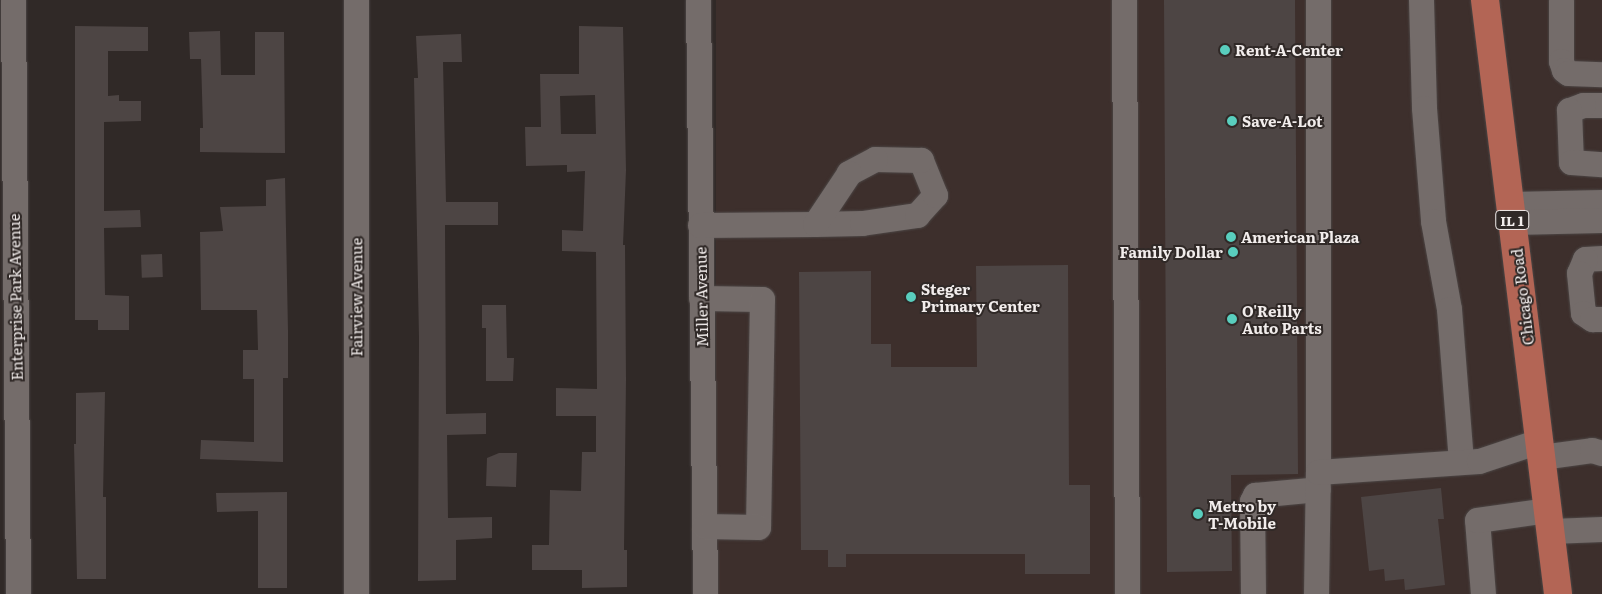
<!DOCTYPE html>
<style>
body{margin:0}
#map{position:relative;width:1602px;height:594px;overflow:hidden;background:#302927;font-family:Literata,serif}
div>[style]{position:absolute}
.built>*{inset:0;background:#3d2f2c;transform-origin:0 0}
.building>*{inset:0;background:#4d4544;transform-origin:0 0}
.roads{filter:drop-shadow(0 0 1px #4c4645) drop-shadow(0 0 1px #4c4645)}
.minor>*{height:25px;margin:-12.5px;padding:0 12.5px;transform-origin:12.5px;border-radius:12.5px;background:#746c6a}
.major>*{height:28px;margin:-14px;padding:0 14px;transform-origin:14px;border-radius:14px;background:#b36555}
.dots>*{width:14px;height:14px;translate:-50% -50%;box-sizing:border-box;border:2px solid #302927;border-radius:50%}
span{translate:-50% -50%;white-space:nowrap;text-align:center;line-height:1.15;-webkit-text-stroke:4px #302927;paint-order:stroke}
.shield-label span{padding:1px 4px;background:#302927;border:1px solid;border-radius:4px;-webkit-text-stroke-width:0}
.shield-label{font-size:14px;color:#f2edec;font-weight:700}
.poi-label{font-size:15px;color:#f2edec;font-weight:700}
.left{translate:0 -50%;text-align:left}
.right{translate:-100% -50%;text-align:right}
.street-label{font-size:15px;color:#f2edec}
</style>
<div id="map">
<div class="built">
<div style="left:716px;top:0;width:886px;height:594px"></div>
</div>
<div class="building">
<div style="clip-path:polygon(1164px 0,1295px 0,1298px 474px,1231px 475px,1232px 571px,1167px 572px)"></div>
<div style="clip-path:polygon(75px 26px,148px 27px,148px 51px,108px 51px,108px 96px,119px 95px,119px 101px,141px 101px,141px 121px,104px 122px,104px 211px,140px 210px,141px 227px,104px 228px,105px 295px,129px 296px,129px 330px,98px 330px,98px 320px,75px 320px)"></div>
<div style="clip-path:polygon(evenodd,579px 26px,623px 27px,626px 170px,623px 245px,625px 245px,626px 379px,624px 550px,627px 550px,627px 587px,582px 588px,582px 570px,532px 570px,532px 545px,549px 545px,550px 490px,581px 491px,582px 452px,596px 452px,596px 416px,556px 416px,556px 388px,597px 389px,596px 252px,562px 251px,562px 230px,583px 231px,585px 171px,567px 172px,567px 165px,526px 166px,525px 127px,541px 127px,540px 74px,579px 74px,579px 26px,595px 95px,596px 134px,561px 134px,560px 96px,595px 95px)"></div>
<div style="clip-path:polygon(220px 31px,221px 75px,255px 75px,255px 32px,284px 32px,285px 153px,200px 152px,200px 128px,203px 128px,201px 59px,190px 59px,189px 32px)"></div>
<div style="clip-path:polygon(461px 34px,462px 62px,443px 62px,446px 202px,498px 202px,498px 225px,445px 225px,446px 414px,486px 413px,486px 434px,447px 435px,448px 518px,492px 517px,492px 538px,456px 540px,456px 580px,418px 581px,419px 338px,414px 78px,418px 78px,416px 36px)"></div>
<div style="clip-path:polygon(285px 178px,288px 331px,288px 378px,283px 378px,283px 462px,200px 459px,201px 440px,254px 442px,254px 379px,243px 379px,243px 350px,258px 350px,257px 310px,201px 310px,200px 232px,223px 231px,220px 207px,266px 206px,266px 180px)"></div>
<div style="left:162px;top:254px;width:23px;height:21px;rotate:88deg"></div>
<div style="clip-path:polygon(1068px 265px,1069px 485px,1090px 485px,1090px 574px,1025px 574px,1025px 554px,846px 554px,846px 567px,828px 567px,828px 550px,801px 550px,799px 272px,871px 271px,871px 344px,891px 344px,891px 367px,977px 367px,976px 266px)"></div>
<div style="clip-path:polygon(482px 305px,506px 305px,507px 358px,514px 358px,513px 381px,486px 381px,486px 328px,482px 328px)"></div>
<div style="clip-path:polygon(105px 392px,103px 497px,106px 497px,106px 579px,77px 579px,74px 444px,76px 444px,76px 393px)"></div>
<div style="clip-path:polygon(499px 453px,517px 453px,516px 487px,486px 486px,487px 458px)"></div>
<div style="clip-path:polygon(1441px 488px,1444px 519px,1438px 519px,1445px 585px,1405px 590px,1404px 579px,1385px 581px,1384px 569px,1369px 571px,1361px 497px)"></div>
<div style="clip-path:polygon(287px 492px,287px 588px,258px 588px,258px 511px,217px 512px,216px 493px)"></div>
</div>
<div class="roads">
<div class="minor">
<div style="left:13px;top:0;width:594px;rotate:89.52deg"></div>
<div style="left:356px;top:0;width:594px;rotate:90deg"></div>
<div style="left:698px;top:0;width:594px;rotate:89.32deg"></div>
<div style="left:1124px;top:0;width:594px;rotate:89.71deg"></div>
<div style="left:1421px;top:0;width:108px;rotate:88.4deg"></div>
<div style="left:1424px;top:108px;width:113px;rotate:85.4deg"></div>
<div style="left:1433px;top:221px;width:89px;rotate:79.7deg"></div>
<div style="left:1449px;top:309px;width:153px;rotate:85.5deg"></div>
<div style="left:1561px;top:0;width:61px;rotate:90deg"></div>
<div style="left:1561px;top:61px;width:9px;rotate:72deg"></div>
<div style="left:1564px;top:70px;width:5px;rotate:37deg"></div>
<div style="left:1568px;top:73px;width:34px;rotate:2deg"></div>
<div style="left:1602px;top:105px;width:19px;rotate:180deg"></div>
<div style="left:1583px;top:105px;width:15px;rotate:160deg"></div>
<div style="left:1569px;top:110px;width:52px;rotate:87.8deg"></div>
<div style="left:1571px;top:162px;width:31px;rotate:4deg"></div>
<div style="left:1510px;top:204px;width:92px;rotate:-1.2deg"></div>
<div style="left:1513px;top:222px;width:89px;rotate:-1.3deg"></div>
<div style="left:700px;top:225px;width:115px;rotate:-0.5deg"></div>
<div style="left:815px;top:224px;width:47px;rotate:-1.2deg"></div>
<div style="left:862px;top:223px;width:56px;rotate:-8.3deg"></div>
<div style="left:917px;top:215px;width:27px;rotate:-48deg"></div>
<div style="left:935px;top:195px;width:38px;rotate:-112deg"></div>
<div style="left:921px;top:160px;width:46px;rotate:-178.8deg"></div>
<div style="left:875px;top:159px;width:30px;rotate:152deg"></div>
<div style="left:849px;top:173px;width:61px;rotate:123.7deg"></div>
<div style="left:1602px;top:258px;width:17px;rotate:177deg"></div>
<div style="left:1585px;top:259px;width:15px;rotate:113deg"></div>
<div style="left:1579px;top:273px;width:40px;rotate:84.3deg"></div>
<div style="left:1583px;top:313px;width:11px;rotate:34deg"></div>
<div style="left:1592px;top:319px;width:10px"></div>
<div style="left:701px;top:298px;width:61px;rotate:0.9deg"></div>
<div style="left:762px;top:299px;width:228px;rotate:91deg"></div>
<div style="left:758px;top:527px;width:54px;rotate:-178.9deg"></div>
<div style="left:1541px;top:457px;width:51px;rotate:-7.8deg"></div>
<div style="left:1592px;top:450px;width:10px;rotate:17deg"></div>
<div style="left:1318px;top:472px;width:472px;rotate:-90deg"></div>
<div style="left:1551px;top:531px;width:51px;rotate:-2.2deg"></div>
<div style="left:1253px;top:594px;width:93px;rotate:-90.6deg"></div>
<div style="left:1252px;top:501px;width:7px;rotate:-63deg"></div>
<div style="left:1255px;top:495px;width:63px;rotate:-5.4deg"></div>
<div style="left:1316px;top:594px;width:122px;rotate:-89.1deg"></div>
<div style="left:1318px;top:472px;width:161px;rotate:-3.9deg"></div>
<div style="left:1479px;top:461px;width:63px;rotate:-18.4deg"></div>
<div style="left:1483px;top:594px;width:74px;rotate:-94.6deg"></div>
<div style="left:1477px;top:520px;width:72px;rotate:-8deg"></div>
</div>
<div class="major">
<div style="left:1485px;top:0;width:598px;rotate:82.99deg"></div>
</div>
</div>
<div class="dots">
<div style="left:1225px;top:50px;background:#59cebe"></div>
<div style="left:1232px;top:121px;background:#59cebe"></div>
<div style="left:1231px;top:237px;background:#59cebe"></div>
<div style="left:1233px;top:252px;background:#59cebe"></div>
<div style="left:911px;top:297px;background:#59cebe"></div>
<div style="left:1232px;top:319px;background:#59cebe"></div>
<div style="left:1198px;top:514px;background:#59cebe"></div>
</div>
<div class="shield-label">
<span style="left:1512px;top:220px">IL 1</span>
</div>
<div class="poi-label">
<span class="left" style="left:1235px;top:50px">Rent-A-Center</span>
<span class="left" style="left:1242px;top:121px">Save-A-Lot</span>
<span class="left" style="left:1241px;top:237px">American Plaza</span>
<span class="right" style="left:1223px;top:252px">Family Dollar</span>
<span class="left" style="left:921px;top:297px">Steger<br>Primary Center</span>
<span class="left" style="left:1242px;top:319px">O'Reilly<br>Auto Parts</span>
<span class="left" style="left:1208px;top:514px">Metro by<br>T-Mobile</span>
</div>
<div class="street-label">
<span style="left:15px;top:297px;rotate:-91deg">Enterprise Park Avenue</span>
<span style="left:356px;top:297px;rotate:-90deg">Fairview Avenue</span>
<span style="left:701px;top:297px;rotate:-91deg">Miller Avenue</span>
<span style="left:1522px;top:297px;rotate:-97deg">Chicago Road</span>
</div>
</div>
